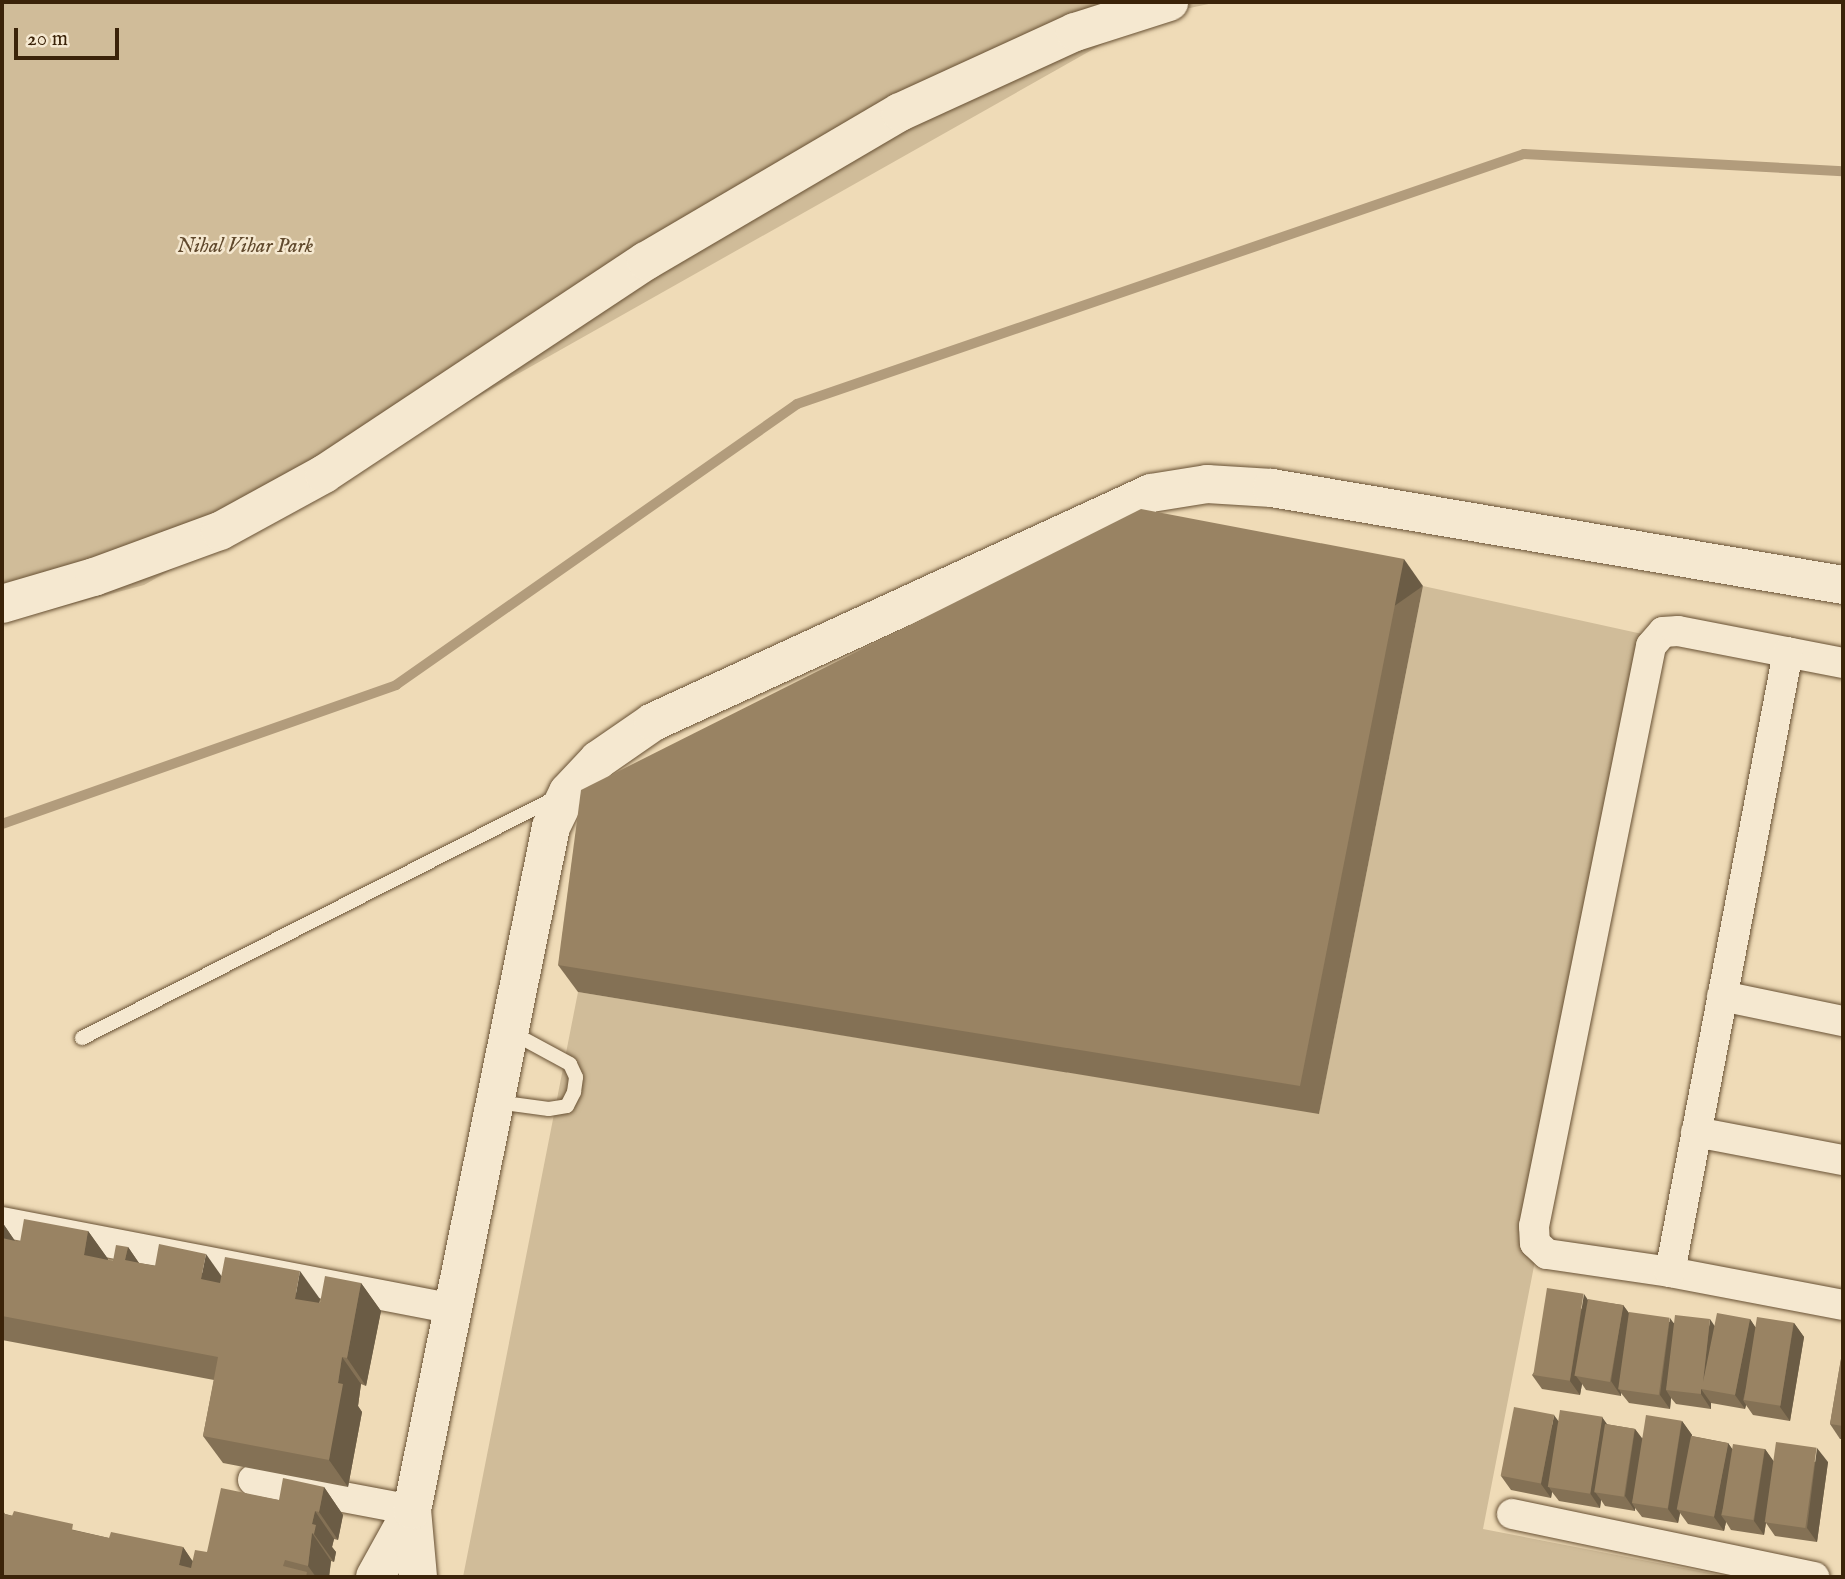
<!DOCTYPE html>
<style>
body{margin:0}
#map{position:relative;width:1845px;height:1579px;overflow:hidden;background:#efdbb7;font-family:"IM FELL English",serif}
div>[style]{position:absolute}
.green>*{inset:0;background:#d0bc99}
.stream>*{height:10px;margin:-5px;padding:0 5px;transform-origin:5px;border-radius:5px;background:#b29c7c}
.roads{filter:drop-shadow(0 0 2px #685134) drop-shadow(0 0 2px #685134)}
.lane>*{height:14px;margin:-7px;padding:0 7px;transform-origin:7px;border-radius:7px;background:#f5e8d0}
.street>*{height:30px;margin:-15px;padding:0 15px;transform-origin:15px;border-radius:15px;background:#f5e8d0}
.secondary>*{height:38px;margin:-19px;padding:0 19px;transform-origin:19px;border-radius:19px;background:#f5e8d0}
.wall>*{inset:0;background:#847155}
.shaded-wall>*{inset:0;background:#6b5c45;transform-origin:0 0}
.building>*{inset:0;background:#998363;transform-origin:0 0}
span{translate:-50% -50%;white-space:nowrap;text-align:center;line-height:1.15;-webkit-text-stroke:5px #f5e8d0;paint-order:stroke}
.park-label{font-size:21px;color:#60492d;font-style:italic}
.frame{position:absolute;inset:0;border:4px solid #3b2309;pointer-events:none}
.scale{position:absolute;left:14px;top:28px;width:105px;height:32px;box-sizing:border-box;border:4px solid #3b2309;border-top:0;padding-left:9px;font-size:21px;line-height:24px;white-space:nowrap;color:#3b2309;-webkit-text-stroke:5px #f5e8d0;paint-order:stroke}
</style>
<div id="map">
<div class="green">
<div style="clip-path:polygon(2px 2px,1218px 2px,1152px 16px,144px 585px,2px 623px)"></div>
<div style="clip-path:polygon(1423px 586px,1656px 637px,1483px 1529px,1730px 1577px,463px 1577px,578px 992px,1319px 1113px)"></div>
</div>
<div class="stream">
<div style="left:2px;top:824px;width:418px;rotate:-19.4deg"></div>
<div style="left:396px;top:685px;width:490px;rotate:-35deg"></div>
<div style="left:797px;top:404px;width:769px;rotate:-18.98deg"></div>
<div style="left:1524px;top:154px;width:319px;rotate:3.1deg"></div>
</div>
<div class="roads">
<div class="lane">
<div style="left:82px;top:1038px;width:533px;rotate:-26.9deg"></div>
<div style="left:497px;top:1102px;width:52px;rotate:7.7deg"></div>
<div style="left:549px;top:1109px;width:18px;rotate:-9deg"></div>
<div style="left:567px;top:1106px;width:16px;rotate:-63deg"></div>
<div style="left:574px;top:1092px;width:15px;rotate:-82deg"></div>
<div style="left:576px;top:1077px;width:14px;rotate:-115deg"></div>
<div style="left:570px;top:1064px;width:67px;rotate:-151.5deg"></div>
</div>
<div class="street">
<div style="left:1843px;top:663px;width:168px;rotate:-169deg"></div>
<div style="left:1678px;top:631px;width:15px;rotate:176deg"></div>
<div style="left:1663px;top:632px;width:18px;rotate:131deg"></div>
<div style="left:1651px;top:646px;width:592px;rotate:101.4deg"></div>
<div style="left:1534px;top:1226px;width:17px;rotate:87deg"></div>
<div style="left:1535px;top:1243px;width:16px;rotate:43deg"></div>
<div style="left:1547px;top:1254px;width:124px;rotate:8.3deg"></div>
<div style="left:1670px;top:1272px;width:176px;rotate:10.8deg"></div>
<div style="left:1722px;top:996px;width:124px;rotate:11.7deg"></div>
<div style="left:1696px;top:1132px;width:150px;rotate:10.8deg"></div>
<div style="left:2px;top:1222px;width:460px;rotate:10.9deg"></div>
<div style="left:1670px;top:1272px;width:631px;rotate:-79.22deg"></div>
<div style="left:253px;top:1480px;width:162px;rotate:10.7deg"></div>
<div style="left:1512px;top:1514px;width:309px;rotate:11.8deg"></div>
</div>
<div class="secondary">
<div style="left:2px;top:604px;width:96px;rotate:-16.4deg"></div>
<div style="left:94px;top:577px;width:134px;rotate:-20.1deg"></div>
<div style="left:220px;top:531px;width:119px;rotate:-28.7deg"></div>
<div style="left:324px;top:474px;width:386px;rotate:-33.5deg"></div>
<div style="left:646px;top:261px;width:294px;rotate:-30.4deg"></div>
<div style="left:900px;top:112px;width:192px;rotate:-24.6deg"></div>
<div style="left:1075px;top:32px;width:99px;rotate:-17.7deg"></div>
<div style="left:375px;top:1577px;width:77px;rotate:-61.1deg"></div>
<div style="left:418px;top:1577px;width:67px;rotate:-95.1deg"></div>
<div style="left:412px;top:1510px;width:697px;rotate:-78.5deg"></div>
<div style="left:551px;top:827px;width:39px;rotate:-64deg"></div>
<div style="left:568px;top:792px;width:44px;rotate:-46.8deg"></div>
<div style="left:598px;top:760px;width:67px;rotate:-34.6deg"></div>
<div style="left:653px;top:722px;width:548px;rotate:-24.69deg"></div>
<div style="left:1151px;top:493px;width:57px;rotate:-9.1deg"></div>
<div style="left:1207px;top:484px;width:65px;rotate:3.5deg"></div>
<div style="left:1272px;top:488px;width:579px;rotate:9.64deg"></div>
</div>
</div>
<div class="wall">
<div style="clip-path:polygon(1423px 586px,1319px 1114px,578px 992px,558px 965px)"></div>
<div style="clip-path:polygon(2px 1222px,15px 1241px,20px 1242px,88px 1231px,108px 1259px,107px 1260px,113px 1261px,128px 1247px,139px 1263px,222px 1276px,320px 1299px,319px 1303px,361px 1283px,381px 1311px,366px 1386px,361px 1384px,358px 1406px,362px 1412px,348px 1487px,223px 1463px,203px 1436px,214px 1380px,2px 1340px)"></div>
<div style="clip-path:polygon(1588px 1300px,1623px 1305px,1629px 1313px,1674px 1323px,1714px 1326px,1750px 1319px,1755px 1327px,1794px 1323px,1804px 1337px,1790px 1421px,1753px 1415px,1746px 1405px,1745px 1409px,1711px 1403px,1711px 1409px,1676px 1404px,1671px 1398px,1670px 1409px,1629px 1403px,1621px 1393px,1621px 1396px,1586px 1390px,1582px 1384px,1580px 1395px,1542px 1389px,1532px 1375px)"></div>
<div style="clip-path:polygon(1843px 1347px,1843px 1439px,1840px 1439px,1830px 1424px)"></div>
<div style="clip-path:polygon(1602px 1417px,1606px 1424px,1635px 1429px,1642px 1438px,1682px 1421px,1692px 1435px,1692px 1436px,1728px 1443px,1732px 1449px,1765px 1449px,1773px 1461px,1828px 1462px,1817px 1542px,1775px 1536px,1766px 1523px,1764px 1535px,1731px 1530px,1726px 1522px,1724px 1531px,1688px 1524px,1680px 1513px,1678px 1523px,1642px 1517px,1635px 1508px,1635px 1511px,1605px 1506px,1601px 1500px,1600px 1508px,1559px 1501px,1552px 1492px,1551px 1498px,1511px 1490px,1501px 1476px,1558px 1421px)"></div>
<div style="clip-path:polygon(324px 1487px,343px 1515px,338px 1540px,334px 1539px,332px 1547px,336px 1552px,334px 1562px,331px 1561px,329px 1577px,2px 1577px,2px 1509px,5px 1514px,109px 1538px,183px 1547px,192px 1561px,207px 1552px,279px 1500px)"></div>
</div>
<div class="shaded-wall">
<div style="left:1404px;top:559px;width:33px;height:537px;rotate:55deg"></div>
<div style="clip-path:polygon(2px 1222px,15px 1241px,2px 1251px)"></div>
<div style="clip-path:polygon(88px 1231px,108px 1259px,103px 1283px,84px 1255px)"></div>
<div style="clip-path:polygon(128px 1247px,147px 1275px,125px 1260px)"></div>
<div style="clip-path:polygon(206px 1254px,225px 1281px,220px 1306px,201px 1279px)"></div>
<div style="clip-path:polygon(300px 1271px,320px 1299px,315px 1326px,295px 1299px)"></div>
<div style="clip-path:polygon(361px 1283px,381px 1311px,366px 1386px,347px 1358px)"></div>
<div style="clip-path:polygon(1584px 1294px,1594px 1309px,1576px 1376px,1582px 1384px,1580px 1395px,1570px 1381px)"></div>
<div style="clip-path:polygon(1623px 1305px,1633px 1319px,1619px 1389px,1621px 1393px,1621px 1396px,1611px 1381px)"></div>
<div style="clip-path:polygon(1670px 1318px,1680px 1332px,1666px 1390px,1671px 1398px,1670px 1409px,1660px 1395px)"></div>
<div style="clip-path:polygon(1710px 1319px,1720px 1334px,1703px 1382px)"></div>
<div style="clip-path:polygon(1750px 1319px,1760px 1334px,1743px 1400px,1746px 1405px,1745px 1409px,1735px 1395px)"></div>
<div style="clip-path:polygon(1794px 1323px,1804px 1337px,1790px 1421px,1780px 1407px)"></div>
<div style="clip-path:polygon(342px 1357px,361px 1384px,358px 1406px,362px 1412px,348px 1487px,329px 1460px,338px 1383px)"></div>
<div style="clip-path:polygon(1701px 1389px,1711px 1403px,1711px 1409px,1701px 1394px)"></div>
<div style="clip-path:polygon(1554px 1415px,1564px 1429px,1549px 1487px,1552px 1492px,1551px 1498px,1541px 1484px)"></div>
<div style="clip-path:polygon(1602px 1417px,1612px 1431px,1595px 1492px,1601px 1500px,1600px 1508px,1590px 1493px)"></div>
<div style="clip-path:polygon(1682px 1421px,1692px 1435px,1680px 1510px,1678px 1510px,1680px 1513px,1678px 1523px,1668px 1509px)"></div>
<div style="clip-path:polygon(1635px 1429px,1645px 1443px,1632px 1503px,1635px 1508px,1635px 1511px,1625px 1496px)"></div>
<div style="clip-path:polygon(1728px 1443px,1738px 1457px,1721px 1515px,1726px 1522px,1724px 1531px,1714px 1517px)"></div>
<div style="clip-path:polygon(1817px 1448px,1828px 1462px,1817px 1542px,1807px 1528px)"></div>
<div style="clip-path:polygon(1765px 1449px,1775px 1463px,1764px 1535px,1754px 1521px)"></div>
<div style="clip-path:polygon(324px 1487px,343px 1515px,338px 1540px,319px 1512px)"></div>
<div style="clip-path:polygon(315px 1511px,334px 1539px,332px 1547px,336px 1552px,334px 1562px,314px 1534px,312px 1524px)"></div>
<div style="clip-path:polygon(312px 1533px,331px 1561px,329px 1577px,316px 1577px,308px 1566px)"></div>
<div style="clip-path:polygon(183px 1547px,202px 1575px,179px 1565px)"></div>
</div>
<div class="building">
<div style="clip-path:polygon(1141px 509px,1404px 559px,1300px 1086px,558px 965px,581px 790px)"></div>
<div style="clip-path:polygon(24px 1219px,88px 1231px,84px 1255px,113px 1261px,116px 1245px,128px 1247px,125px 1260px,155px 1266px,159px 1244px,206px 1254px,201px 1279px,220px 1283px,225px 1257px,300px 1271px,295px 1299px,320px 1303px,325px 1276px,361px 1283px,347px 1358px,342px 1357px,338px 1383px,343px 1384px,329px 1460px,203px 1436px,218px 1357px,2px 1316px,2px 1238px,20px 1242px)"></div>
<div style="left:1547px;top:1288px;width:37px;height:88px;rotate:9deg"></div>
<div style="left:1588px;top:1299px;width:36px;height:78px;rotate:10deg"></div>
<div style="left:1629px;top:1312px;width:41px;height:78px;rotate:8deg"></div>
<div style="clip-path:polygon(1717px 1313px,1750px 1319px,1735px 1395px,1701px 1389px,1701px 1394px,1666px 1390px,1675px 1315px,1710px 1319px,1703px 1382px)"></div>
<div style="left:1757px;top:1317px;width:37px;height:84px;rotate:9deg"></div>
<div style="clip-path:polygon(1843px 1347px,1843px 1426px,1830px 1424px)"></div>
<div style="left:1514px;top:1407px;width:41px;height:70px;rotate:11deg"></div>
<div style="left:1560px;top:1410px;width:43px;height:78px;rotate:9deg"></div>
<div style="left:1646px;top:1415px;width:36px;height:89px;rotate:9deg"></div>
<div style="left:1605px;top:1424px;width:30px;height:69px;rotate:9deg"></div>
<div style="left:1691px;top:1436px;width:38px;height:75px;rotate:11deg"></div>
<div style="left:1776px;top:1442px;width:41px;height:81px;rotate:8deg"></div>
<div style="left:1733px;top:1444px;width:32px;height:72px;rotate:9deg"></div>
<div style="clip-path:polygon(283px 1478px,324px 1487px,319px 1512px,315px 1511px,312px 1524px,316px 1525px,314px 1534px,312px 1533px,308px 1566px,285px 1560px,283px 1566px,307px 1572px,306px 1577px,2px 1577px,2px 1513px,12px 1516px,14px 1511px,73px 1524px,72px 1530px,109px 1538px,111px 1532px,183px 1547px,179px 1565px,191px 1568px,195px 1550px,207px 1552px,221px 1488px,279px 1500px)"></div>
</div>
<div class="park-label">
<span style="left:245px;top:247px">Nihal Vihar Park</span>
</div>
<div class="frame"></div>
<div class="scale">20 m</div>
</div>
